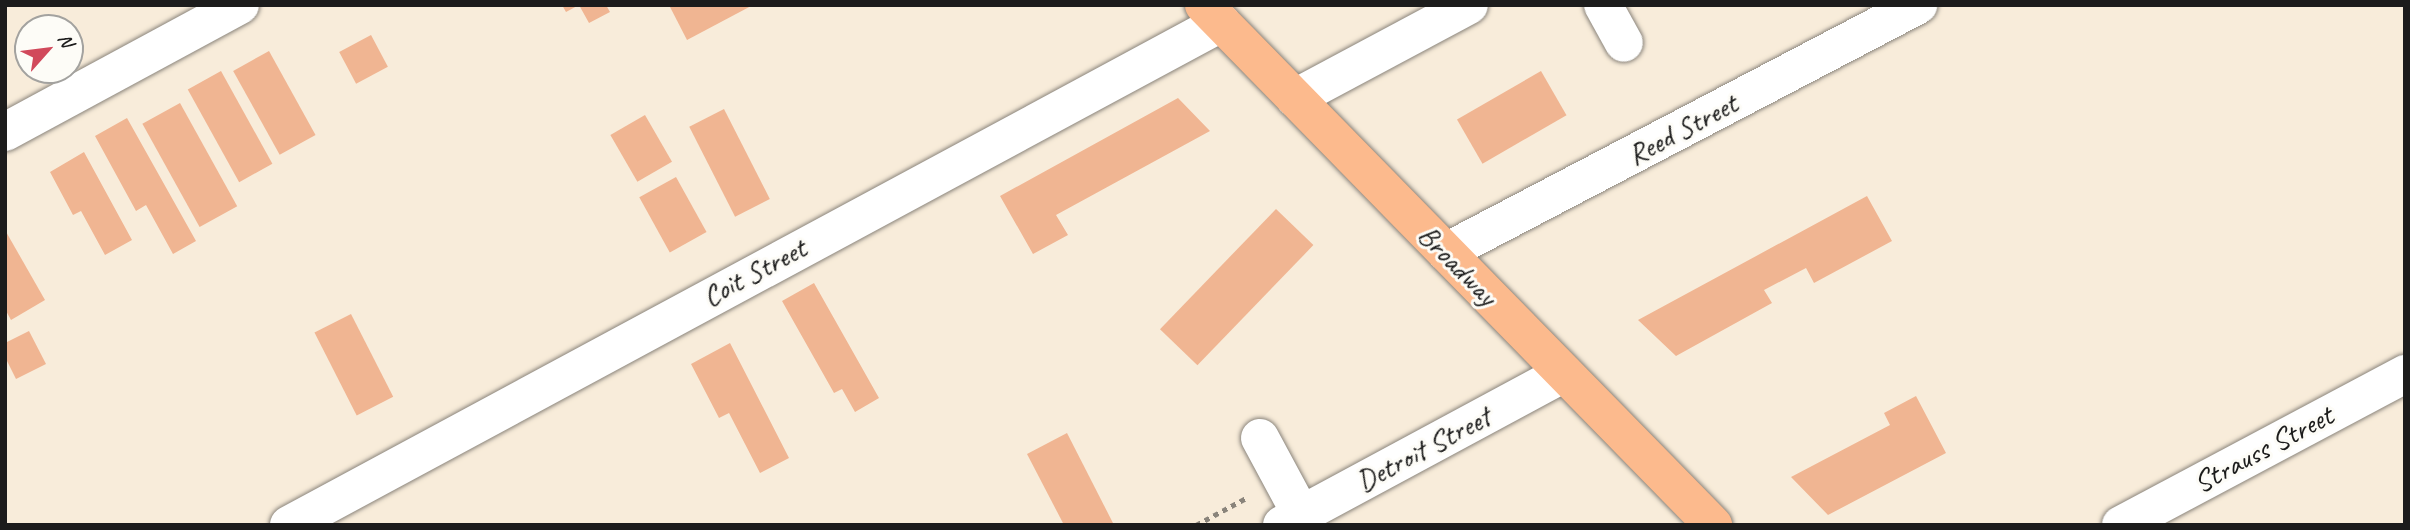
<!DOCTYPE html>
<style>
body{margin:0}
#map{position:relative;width:2410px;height:530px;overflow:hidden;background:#f8ecda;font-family:Caveat,sans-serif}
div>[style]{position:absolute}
.building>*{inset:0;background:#f0b592;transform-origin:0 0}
.path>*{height:4.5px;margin-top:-2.25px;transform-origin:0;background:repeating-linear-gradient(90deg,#8a847b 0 5px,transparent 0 10px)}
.roads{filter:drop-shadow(0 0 2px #8a847b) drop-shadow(0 0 2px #8a847b)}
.minor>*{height:38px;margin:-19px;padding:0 19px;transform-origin:19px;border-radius:19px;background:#fff}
.major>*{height:38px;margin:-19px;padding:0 19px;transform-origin:19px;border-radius:19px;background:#fcba8d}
span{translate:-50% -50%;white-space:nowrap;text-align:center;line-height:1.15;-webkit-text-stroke:6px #fdfcf7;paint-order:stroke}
.street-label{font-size:30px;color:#1c1c1c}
.frame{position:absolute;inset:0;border:7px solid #1c1c1c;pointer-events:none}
.north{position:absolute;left:14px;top:14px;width:70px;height:70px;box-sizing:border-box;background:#fdfcf7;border:2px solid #a3a29f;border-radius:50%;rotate:62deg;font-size:19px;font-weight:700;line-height:28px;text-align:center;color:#1c1c1c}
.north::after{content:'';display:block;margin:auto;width:24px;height:32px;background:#d1495b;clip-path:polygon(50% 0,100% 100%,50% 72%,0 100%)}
</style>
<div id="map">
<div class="building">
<div style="clip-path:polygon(562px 5px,606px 5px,610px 12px,589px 23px,579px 5px,566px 12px)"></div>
<div style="clip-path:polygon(669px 5px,753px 5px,687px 40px)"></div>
<div style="left:371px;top:35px;width:36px;height:36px;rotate:62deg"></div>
<div style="left:269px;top:51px;width:96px;height:41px;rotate:61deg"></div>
<div style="left:221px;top:71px;width:106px;height:38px;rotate:61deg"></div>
<div style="left:1541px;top:71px;width:51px;height:97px;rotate:60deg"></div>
<div style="clip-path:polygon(1178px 98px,1210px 131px,1056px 215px,1068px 235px,1033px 254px,1000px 196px)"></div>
<div style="left:180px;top:103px;width:118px;height:43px;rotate:61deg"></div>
<div style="left:724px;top:109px;width:101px;height:39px;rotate:63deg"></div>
<div style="left:645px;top:115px;width:54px;height:40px;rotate:60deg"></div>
<div style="clip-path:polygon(127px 118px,196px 241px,173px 254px,146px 205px,136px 211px,95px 136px)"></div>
<div style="clip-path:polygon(84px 152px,132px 240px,105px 255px,81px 211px,73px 215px,50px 172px)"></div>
<div style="left:676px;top:177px;width:63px;height:42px;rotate:61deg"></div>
<div style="clip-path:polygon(1867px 196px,1892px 241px,1814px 283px,1806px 268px,1764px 290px,1772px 303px,1676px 356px,1638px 320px)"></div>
<div style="left:1276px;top:209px;width:52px;height:167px;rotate:44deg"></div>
<div style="clip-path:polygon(5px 230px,45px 300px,11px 320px,5px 309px)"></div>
<div style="clip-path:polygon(814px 283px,879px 398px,855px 412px,842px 389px,834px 393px,782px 301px)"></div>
<div style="left:351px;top:314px;width:93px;height:41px;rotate:63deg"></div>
<div style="clip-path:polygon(29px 331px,46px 364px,16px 379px,5px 357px,5px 343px)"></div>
<div style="clip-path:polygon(730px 343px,789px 458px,760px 473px,729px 413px,719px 418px,691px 364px)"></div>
<div style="clip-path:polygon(1916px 396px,1946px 453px,1828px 515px,1791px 477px,1890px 425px,1884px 413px)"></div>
<div style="clip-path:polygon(1067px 433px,1114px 525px,1064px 525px,1027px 454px)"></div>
</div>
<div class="path">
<div style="left:1196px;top:525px;width:59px;rotate:-28.3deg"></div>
</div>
<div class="roads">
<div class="minor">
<div style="left:1603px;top:5px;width:43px;rotate:61.1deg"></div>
<div style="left:1295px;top:98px;width:197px;rotate:-28.1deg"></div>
<div style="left:5px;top:132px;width:267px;rotate:-28.4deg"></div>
<div style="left:1446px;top:252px;width:533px;rotate:-27.62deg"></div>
<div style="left:1260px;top:438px;width:86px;rotate:61.7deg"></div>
<div style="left:289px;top:525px;width:1059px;rotate:-28.31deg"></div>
<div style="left:1282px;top:525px;width:320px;rotate:-28.3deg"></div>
<div style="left:2121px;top:525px;width:322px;rotate:-28deg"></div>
</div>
<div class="major">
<div style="left:1204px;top:5px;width:728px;rotate:45.61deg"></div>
</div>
</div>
<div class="street-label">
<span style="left:1682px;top:129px;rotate:-28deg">Reed Street</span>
<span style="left:1458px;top:265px;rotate:46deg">Broadway</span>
<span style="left:754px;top:272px;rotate:-28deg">Coit Street</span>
<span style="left:1423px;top:449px;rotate:-28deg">Detroit Street</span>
<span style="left:2263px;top:449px;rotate:-28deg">Strauss Street</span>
</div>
<div class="frame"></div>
<div class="north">N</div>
</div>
